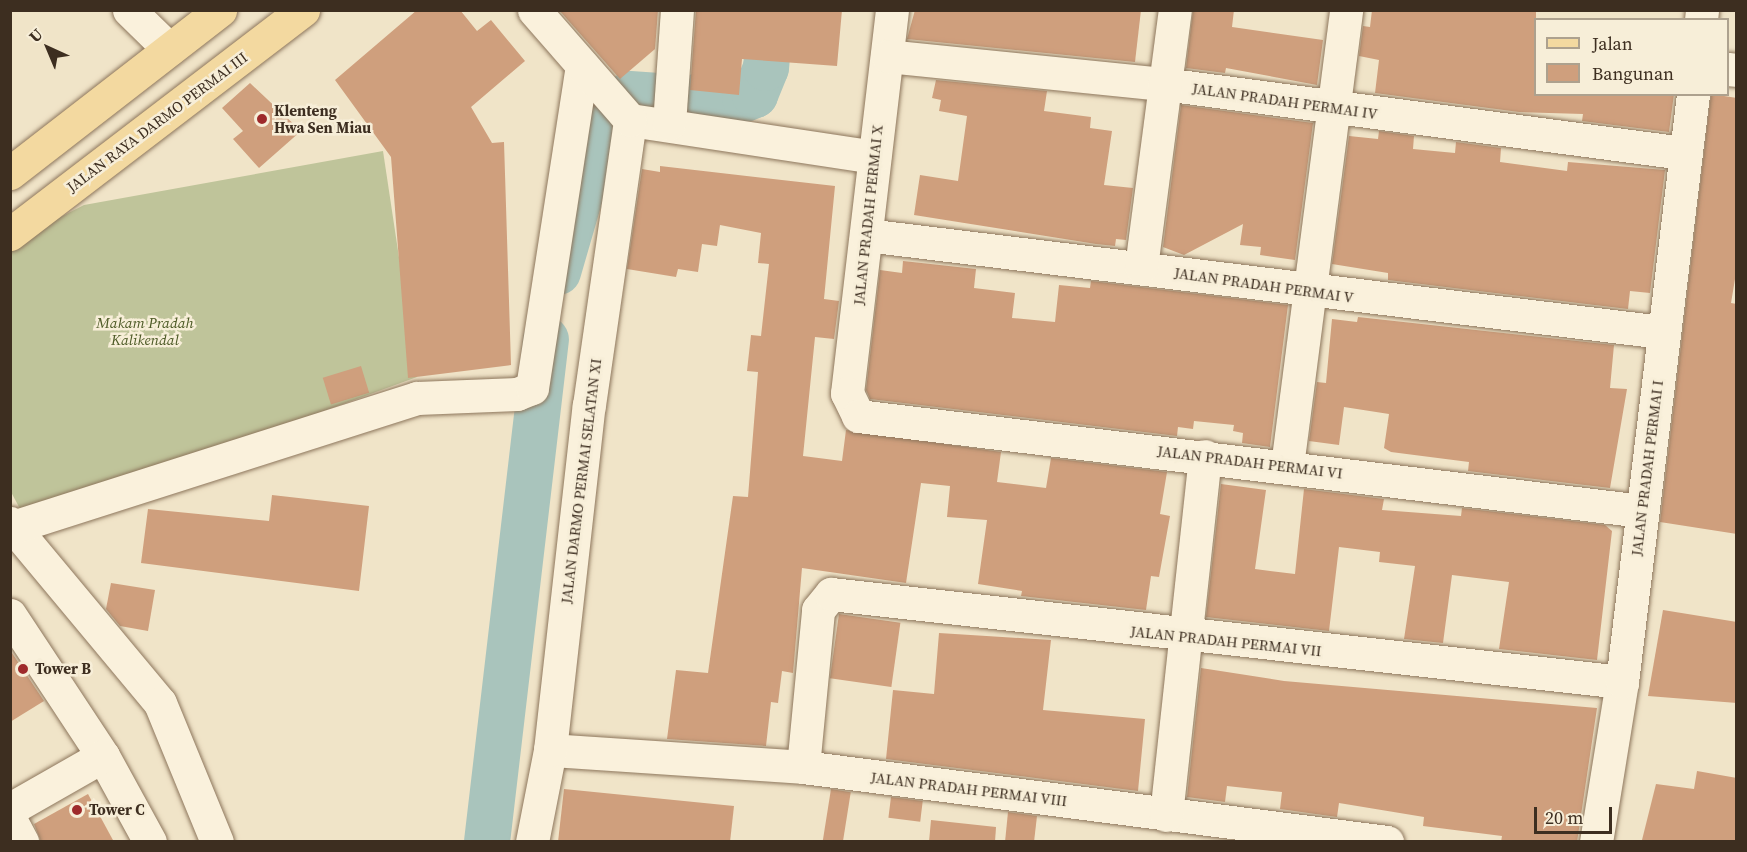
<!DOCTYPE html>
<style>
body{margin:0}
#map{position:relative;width:1747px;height:852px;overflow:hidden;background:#f0e4c8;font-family:"Source Serif 4",serif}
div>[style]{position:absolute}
.cemetery>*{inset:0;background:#bfc49a}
.river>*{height:46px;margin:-23px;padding:0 23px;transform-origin:23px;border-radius:23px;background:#a9c4bc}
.building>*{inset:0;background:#cf9f7d;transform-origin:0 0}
.roads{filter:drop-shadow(0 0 2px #8d765c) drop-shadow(0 0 2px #8d765c)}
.minor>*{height:33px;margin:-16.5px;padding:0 16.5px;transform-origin:16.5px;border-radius:16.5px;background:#faf1dc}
.major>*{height:33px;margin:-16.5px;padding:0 16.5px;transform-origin:16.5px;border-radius:16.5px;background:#f3d9a0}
.dots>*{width:16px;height:16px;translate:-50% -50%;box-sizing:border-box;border:3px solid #f7eed8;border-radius:50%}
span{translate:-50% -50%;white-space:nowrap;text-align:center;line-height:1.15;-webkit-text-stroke:5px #f7eed8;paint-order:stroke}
.street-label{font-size:15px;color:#3d2e20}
.poi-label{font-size:15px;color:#3d2e20;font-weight:700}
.left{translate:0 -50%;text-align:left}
.park-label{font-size:15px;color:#4d5a26;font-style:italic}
.frame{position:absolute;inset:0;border:12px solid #3d2e20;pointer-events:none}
.legend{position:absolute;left:1534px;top:18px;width:195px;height:78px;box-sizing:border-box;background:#f7eed8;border:2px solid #ada18e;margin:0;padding:8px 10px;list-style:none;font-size:18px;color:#3d2e20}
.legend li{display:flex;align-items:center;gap:12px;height:30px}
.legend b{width:30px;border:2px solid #ada18e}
.north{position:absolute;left:18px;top:18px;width:60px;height:60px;-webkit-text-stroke:4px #f7eed8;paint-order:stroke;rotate:316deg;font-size:16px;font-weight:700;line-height:24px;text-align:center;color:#3d2e20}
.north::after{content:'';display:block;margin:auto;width:21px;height:27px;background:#3d2e20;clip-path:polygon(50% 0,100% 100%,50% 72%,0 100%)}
.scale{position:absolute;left:1534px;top:807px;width:78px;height:27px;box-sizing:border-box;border:3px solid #3d2e20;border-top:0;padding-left:8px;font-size:18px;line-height:21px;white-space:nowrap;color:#3d2e20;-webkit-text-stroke:4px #f7eed8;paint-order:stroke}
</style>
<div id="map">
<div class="cemetery">
<div style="clip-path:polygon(383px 151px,417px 377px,26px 520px,11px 492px,10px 243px,84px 205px)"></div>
</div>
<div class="river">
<div style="left:630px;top:94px;width:32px;rotate:4deg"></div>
<div style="left:696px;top:97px;width:49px;rotate:2.3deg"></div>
<div style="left:745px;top:99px;width:11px;rotate:-22deg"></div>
<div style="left:755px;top:95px;width:29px;rotate:-68deg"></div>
<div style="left:766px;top:68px;width:58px;rotate:-85.1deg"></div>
<div style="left:558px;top:272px;width:154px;rotate:-73.8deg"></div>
<div style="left:487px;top:842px;width:506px;rotate:-83.31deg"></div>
</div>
<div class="building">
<div style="clip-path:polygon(417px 10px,460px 10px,477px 31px,491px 20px,525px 61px,471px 107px,492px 143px,504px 142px,511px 365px,408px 378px,391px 157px,335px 80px)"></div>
<div style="clip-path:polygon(559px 10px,658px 10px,655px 49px,620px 79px)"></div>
<div style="clip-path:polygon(696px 10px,842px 10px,837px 66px,742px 59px,739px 95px,690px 90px)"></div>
<div style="clip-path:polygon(915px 10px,1141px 10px,1135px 62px,907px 39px)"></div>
<div style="clip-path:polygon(1193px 10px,1234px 10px,1232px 27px,1323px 40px,1317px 85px,1226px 68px,1225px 73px,1186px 68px)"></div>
<div style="clip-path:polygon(1372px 10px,1536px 10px,1536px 94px,1674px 94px,1669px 132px,1582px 121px,1583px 114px,1519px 112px,1375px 93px,1379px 60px,1359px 56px,1363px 26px,1370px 27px)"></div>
<div style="clip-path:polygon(936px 80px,1047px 91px,1044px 111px,1091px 117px,1090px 128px,1112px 131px,1104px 185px,1133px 188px,1126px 240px,1116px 239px,1115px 246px,1096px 244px,914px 215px,920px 175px,958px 181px,967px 116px,939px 111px,941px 100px,932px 98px)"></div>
<div style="clip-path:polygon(250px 83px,301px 131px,259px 168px,233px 139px,243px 131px,222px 108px)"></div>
<div style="clip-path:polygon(1711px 94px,1737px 98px,1737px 267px,1731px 303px,1737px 304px,1737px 534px,1660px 522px)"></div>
<div style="clip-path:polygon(1181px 105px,1313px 123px,1295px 260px,1260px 255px,1261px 247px,1240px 245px,1243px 224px,1184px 255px,1163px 247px)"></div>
<div style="clip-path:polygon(1379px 131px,1414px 136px,1413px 149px,1455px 153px,1456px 142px,1501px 148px,1500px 162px,1567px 171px,1568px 162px,1665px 170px,1650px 293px,1630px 291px,1628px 309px,1388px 280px,1388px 273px,1332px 264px,1349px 136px,1378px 139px)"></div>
<div style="clip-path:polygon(660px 166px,835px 186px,824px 299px,839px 301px,834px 339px,815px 337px,803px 456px,842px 461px,846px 430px,1001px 452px,997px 482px,1046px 488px,1051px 458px,1167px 472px,1160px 514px,1170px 516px,1159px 577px,1151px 576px,1146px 610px,1021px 596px,1022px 591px,978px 584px,987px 520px,947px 517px,950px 486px,921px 483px,906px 583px,802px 568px,793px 673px,782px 671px,778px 703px,771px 702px,766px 746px,667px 739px,676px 670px,708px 673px,733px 496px,748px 497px,758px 372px,747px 371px,751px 335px,761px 336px,769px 264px,758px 263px,761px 233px,720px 225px,717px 246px,702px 244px,698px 272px,678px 269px,676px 277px,627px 269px,642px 169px,660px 172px)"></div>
<div style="clip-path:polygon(903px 261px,976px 269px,974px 288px,1015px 293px,1012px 318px,1055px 322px,1059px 285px,1090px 288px,1091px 281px,1288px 305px,1270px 447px,1242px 443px,1243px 433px,1233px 431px,1234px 425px,1194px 421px,1193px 429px,1178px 427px,1177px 436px,870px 399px,866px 390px,880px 270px,902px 273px)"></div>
<div style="clip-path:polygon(1358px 317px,1614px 345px,1610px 388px,1627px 389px,1610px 488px,1468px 471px,1469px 462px,1391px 452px,1384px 448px,1389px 414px,1344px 407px,1339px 445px,1309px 441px,1317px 382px,1326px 383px,1332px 319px,1357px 322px)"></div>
<div style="left:361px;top:366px;width:28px;height:40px;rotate:73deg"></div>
<div style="clip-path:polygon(1221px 484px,1266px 490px,1255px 569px,1295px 574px,1304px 489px,1384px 499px,1382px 510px,1461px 516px,1462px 508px,1605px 525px,1612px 531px,1597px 660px,1499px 649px,1509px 582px,1452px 575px,1443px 643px,1404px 639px,1415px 566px,1379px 562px,1380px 552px,1339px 547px,1329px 631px,1206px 617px)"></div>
<div style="clip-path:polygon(272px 495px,369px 506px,359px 591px,141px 563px,148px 509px,269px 521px)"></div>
<div style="clip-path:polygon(111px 583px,155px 590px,148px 631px,120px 626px,106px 609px)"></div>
<div style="clip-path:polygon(1663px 610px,1737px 622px,1737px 703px,1648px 696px)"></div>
<div style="left:839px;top:614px;width:62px;height:65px;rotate:8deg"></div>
<div style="clip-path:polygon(939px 633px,1051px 640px,1043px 710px,1145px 719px,1138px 791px,886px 759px,893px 690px,934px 694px)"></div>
<div style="clip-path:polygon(10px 650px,44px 701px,10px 722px)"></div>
<div style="clip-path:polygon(1201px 668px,1284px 681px,1597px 708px,1577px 842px,1501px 842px,1502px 836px,1423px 826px,1424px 817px,1339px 803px,1337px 817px,1280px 809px,1282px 792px,1227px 786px,1225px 802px,1187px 797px)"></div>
<div style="clip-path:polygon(1697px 771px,1737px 778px,1737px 842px,1642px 840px,1656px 784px,1694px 789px)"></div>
<div style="clip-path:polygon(564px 789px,734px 806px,730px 842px,558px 842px)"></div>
<div style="left:831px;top:789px;width:20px;height:53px;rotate:9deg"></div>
<div style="clip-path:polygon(88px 794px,114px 842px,41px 842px,34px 824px)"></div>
<div style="left:891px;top:797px;width:32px;height:21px;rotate:7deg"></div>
<div style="clip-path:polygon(1008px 812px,1037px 816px,1034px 842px,1005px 842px)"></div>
<div style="clip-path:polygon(931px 820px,996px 827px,995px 842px,929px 842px)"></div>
</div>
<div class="roads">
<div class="minor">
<div style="left:129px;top:10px;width:56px;rotate:44.3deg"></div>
<div style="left:892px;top:10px;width:386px;rotate:96.7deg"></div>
<div style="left:847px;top:393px;width:25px;rotate:64deg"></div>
<div style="left:858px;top:416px;width:790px;rotate:6.91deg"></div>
<div style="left:1701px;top:20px;width:10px;rotate:-84deg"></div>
<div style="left:887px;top:56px;width:278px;rotate:5.8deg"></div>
<div style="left:1164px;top:84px;width:524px;rotate:7.57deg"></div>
<div style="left:1728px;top:69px;width:8px;rotate:7deg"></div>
<div style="left:630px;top:120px;width:247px;rotate:8.6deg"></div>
<div style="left:669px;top:124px;width:114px;rotate:-86deg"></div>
<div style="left:866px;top:235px;width:802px;rotate:6.95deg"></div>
<div style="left:1141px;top:267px;width:259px;rotate:-82.5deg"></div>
<div style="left:1287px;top:466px;width:460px;rotate:-82.6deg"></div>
<div style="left:10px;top:523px;width:234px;rotate:50.2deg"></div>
<div style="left:160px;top:703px;width:150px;rotate:67.7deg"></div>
<div style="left:13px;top:527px;width:424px;rotate:-17.7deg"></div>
<div style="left:417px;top:398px;width:100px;rotate:-2.3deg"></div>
<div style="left:517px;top:394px;width:16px;rotate:-22deg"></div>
<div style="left:532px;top:388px;width:326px;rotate:-81.2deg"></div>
<div style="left:10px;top:615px;width:169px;rotate:56.6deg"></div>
<div style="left:103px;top:756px;width:98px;rotate:61.3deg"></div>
<div style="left:550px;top:750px;width:254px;rotate:3.8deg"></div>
<div style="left:803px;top:767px;width:589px;rotate:7.32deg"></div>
<div style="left:803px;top:767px;width:158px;rotate:-84.5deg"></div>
<div style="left:818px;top:610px;width:21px;rotate:-51deg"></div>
<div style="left:831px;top:594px;width:796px;rotate:6.35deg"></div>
<div style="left:10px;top:809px;width:107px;rotate:-29.7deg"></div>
<div style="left:1166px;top:815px;width:361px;rotate:-83.8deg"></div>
<div style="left:10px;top:819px;width:26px;rotate:62deg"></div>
<div style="left:532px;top:842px;width:94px;rotate:-78.9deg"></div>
<div style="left:550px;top:750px;width:347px;rotate:-83.6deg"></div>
<div style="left:589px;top:405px;width:288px;rotate:-81.8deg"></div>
<div style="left:630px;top:120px;width:146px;rotate:-131.1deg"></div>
<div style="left:1596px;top:842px;width:162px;rotate:-80.8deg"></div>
<div style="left:1622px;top:682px;width:592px;rotate:-83.11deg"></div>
</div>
<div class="major">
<div style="left:10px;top:173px;width:266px;rotate:-37.8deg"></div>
<div style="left:10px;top:234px;width:369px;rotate:-37.4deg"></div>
</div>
</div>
<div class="dots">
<div style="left:262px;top:119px;background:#9e2a2b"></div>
<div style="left:23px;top:669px;background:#9e2a2b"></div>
<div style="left:77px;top:810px;background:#9e2a2b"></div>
</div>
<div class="street-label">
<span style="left:1285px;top:101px;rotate:8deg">JALAN PRADAH PERMAI IV</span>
<span style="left:157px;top:122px;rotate:-37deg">JALAN RAYA DARMO PERMAI III</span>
<span style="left:868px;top:215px;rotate:-84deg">JALAN PRADAH PERMAI X</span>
<span style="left:1264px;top:285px;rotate:8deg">JALAN PRADAH PERMAI V</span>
<span style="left:1250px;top:462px;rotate:7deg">JALAN PRADAH PERMAI VI</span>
<span style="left:1647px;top:468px;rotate:-83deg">JALAN PRADAH PERMAI I</span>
<span style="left:581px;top:481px;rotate:-83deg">JALAN DARMO PERMAI SELATAN XI</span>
<span style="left:1226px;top:641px;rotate:6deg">JALAN PRADAH PERMAI VII</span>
<span style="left:969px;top:789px;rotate:7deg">JALAN PRADAH PERMAI VIII</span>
</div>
<div class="poi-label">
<span class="left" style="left:274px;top:119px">Klenteng<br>Hwa Sen Miau</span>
<span class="left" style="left:35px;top:669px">Tower B</span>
<span class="left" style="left:89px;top:810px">Tower C</span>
</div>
<div class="park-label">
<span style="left:145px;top:331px">Makam Pradah<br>Kalikendal</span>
</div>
<div class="frame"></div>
<ul class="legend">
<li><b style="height:8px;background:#f3d9a0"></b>Jalan</li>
<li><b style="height:16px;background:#cf9f7d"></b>Bangunan</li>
</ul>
<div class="north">U</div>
<div class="scale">20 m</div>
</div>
